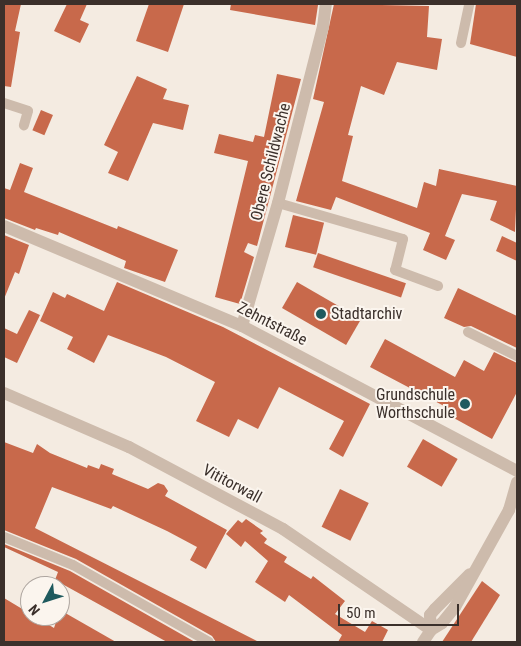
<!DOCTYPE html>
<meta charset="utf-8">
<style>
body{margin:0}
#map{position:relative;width:521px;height:646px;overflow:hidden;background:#f4ebe1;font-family:"Roboto Condensed",sans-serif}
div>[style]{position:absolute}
.building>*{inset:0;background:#c8694b;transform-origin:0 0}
.service>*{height:10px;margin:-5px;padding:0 5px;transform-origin:5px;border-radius:5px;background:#cdbbac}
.minor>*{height:12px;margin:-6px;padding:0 6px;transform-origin:6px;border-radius:6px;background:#cdbbac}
.dots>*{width:14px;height:14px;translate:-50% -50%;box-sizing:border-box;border:2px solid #fbf5ee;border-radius:50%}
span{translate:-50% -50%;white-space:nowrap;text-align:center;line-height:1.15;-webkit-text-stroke:4px #fbf5ee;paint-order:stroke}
.street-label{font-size:16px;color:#3b302b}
.poi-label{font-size:16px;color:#3b302b}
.left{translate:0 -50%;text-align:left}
.right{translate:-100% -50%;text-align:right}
.frame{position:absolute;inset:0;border:5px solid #3b302b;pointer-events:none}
.north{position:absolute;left:20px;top:576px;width:50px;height:50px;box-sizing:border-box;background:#fbf5ee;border:1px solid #aea6a0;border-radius:50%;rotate:230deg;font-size:14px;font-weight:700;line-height:20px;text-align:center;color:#3b302b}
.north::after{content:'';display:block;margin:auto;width:18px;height:22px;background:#1f5a5e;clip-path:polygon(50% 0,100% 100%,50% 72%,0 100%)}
.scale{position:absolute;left:338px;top:604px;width:121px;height:22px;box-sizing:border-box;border:2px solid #3b302b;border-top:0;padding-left:6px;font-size:15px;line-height:18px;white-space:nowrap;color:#3b302b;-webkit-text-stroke:4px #fbf5ee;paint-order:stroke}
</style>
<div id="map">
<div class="building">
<div style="clip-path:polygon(4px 4px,21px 4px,15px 31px,20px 32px,11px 87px,4px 86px)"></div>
<div style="clip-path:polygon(67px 4px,87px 4px,80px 20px,89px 24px,80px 43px,54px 31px)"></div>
<div style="clip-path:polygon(149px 4px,184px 4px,168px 52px,136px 41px)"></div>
<div style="clip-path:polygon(231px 4px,318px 5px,315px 25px,230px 10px)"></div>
<div style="clip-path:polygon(334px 4px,429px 6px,427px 37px,442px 39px,437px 70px,397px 62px,384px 95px,361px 86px,348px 135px,353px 136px,342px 181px,417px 208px,424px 182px,436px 186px,439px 169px,517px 186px,515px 232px,490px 220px,497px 201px,462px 194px,445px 236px,455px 240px,446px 260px,423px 250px,430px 233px,336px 197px,331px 210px,296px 201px,324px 102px,313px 99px)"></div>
<div style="clip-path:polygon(476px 4px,517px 4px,517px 57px,470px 44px)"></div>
<div style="clip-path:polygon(277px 74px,301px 79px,257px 246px,248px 243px,244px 252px,254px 257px,240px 304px,215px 297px,248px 161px,214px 153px,219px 134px,253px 142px,255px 135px,264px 137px)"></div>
<div style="clip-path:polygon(137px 76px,167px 89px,163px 99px,189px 105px,183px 130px,153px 123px,128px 181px,108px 173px,118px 152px,104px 145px)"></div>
<div style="left:41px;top:110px;width:13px;height:22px;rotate:23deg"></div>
<div style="clip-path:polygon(20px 163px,33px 168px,24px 192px,117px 229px,118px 226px,178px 250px,165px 282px,124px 268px,126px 261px,59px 232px,58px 235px,36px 228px,35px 230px,4px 218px,4px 188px,10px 190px)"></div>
<div style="left:293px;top:215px;width:32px;height:33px;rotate:14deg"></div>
<div style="clip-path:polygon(4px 235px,29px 245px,19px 274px,15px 272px,4px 299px)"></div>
<div style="clip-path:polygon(502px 236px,517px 243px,517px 261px,496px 251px)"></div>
<div style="left:318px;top:253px;width:93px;height:15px;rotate:19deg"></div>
<div style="clip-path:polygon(117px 282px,223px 327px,370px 404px,343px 457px,329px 449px,344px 421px,279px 387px,258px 429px,238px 419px,229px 437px,196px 421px,215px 382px,166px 357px,108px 335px,94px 363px,67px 349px,73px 337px,40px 321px,53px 292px,65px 298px,67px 294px,104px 311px)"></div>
<div style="left:297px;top:282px;width:74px;height:30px;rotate:30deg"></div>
<div style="clip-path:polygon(458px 288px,517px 316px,517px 348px,471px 326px,464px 327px,444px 318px)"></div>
<div style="clip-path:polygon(29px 310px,40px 315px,17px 363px,4px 357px,4px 328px,17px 334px)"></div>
<div style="clip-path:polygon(385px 339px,455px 377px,464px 360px,484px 371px,494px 352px,517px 363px,517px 392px,492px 439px,441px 411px,444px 406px,370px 367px)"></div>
<div style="left:423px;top:439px;width:40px;height:32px;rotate:30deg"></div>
<div style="clip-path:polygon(4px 442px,33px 453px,37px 444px,50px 453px,87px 468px,88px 465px,99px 469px,101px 464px,114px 469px,112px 474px,148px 489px,158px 483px,164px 485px,168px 491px,165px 496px,227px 530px,206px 569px,190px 560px,197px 547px,167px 531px,113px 506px,111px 509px,52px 487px,35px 528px,259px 642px,216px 642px,212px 636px,76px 559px,4px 530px)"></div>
<div style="left:340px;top:489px;width:32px;height:42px;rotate:26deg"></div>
<div style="clip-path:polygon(246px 519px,263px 531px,260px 533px,267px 539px,264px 543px,287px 557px,284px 562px,311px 579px,313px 576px,345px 601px,335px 614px,365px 632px,372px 621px,388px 630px,382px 642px,338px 642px,342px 635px,289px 595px,285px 602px,255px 582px,268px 561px,245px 541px,241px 547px,226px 534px,238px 520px,242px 523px)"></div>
<div style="clip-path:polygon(4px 544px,70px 571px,195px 642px,167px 642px,55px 580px,58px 572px,4px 547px)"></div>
<div style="clip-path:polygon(482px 581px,500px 595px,471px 642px,442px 642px)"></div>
<div style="clip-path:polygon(4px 598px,54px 628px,60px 610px,116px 642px,4px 642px)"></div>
</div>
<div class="service">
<div style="left:461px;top:43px;width:40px;rotate:-78deg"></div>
<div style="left:4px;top:103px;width:25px;rotate:18deg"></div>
<div style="left:28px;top:111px;width:15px;rotate:106deg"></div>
<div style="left:278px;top:203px;width:130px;rotate:16.1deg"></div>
<div style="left:403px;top:239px;width:32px;rotate:104deg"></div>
<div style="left:395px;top:270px;width:46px;rotate:20.4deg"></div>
<div style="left:468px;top:332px;width:55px;rotate:26.1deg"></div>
<div style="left:4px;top:537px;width:74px;rotate:22.1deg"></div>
<div style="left:73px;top:565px;width:156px;rotate:29.5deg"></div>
</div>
<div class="minor">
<div style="left:4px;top:226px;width:258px;rotate:22.8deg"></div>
<div style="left:242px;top:326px;width:311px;rotate:27.8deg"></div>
<div style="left:242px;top:326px;width:128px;rotate:-73.7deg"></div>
<div style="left:278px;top:203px;width:182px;rotate:-75.7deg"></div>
<div style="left:323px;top:27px;width:23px;rotate:-83deg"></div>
<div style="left:4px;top:393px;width:136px;rotate:23.4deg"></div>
<div style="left:129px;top:447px;width:174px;rotate:28deg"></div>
<div style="left:283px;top:529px;width:179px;rotate:34.3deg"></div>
<div style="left:431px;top:630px;width:15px;rotate:-94deg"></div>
<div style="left:430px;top:615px;width:8px;rotate:-50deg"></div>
<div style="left:435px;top:609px;width:49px;rotate:-45deg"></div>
<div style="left:423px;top:642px;width:14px;rotate:-56deg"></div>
<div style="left:431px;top:630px;width:13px;rotate:-32deg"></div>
<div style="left:442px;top:623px;width:21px;rotate:-51deg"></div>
<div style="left:455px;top:607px;width:111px;rotate:-60.9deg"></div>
<div style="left:509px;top:510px;width:29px;rotate:-74deg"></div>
</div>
<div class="dots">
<div style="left:321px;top:314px;background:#1f5a5e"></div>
<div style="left:465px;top:404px;background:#1f5a5e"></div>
</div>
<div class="street-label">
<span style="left:271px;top:162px;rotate:-76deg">Obere Schildwache</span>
<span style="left:272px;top:324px;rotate:27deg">Zehntstraße</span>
<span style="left:232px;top:484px;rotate:28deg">Vititorwall</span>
</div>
<div class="poi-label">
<span class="left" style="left:331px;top:314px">Stadtarchiv</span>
<span class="right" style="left:455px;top:404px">Grundschule<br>Worthschule</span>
</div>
<div class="frame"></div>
<div class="north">N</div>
<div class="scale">50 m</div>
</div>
